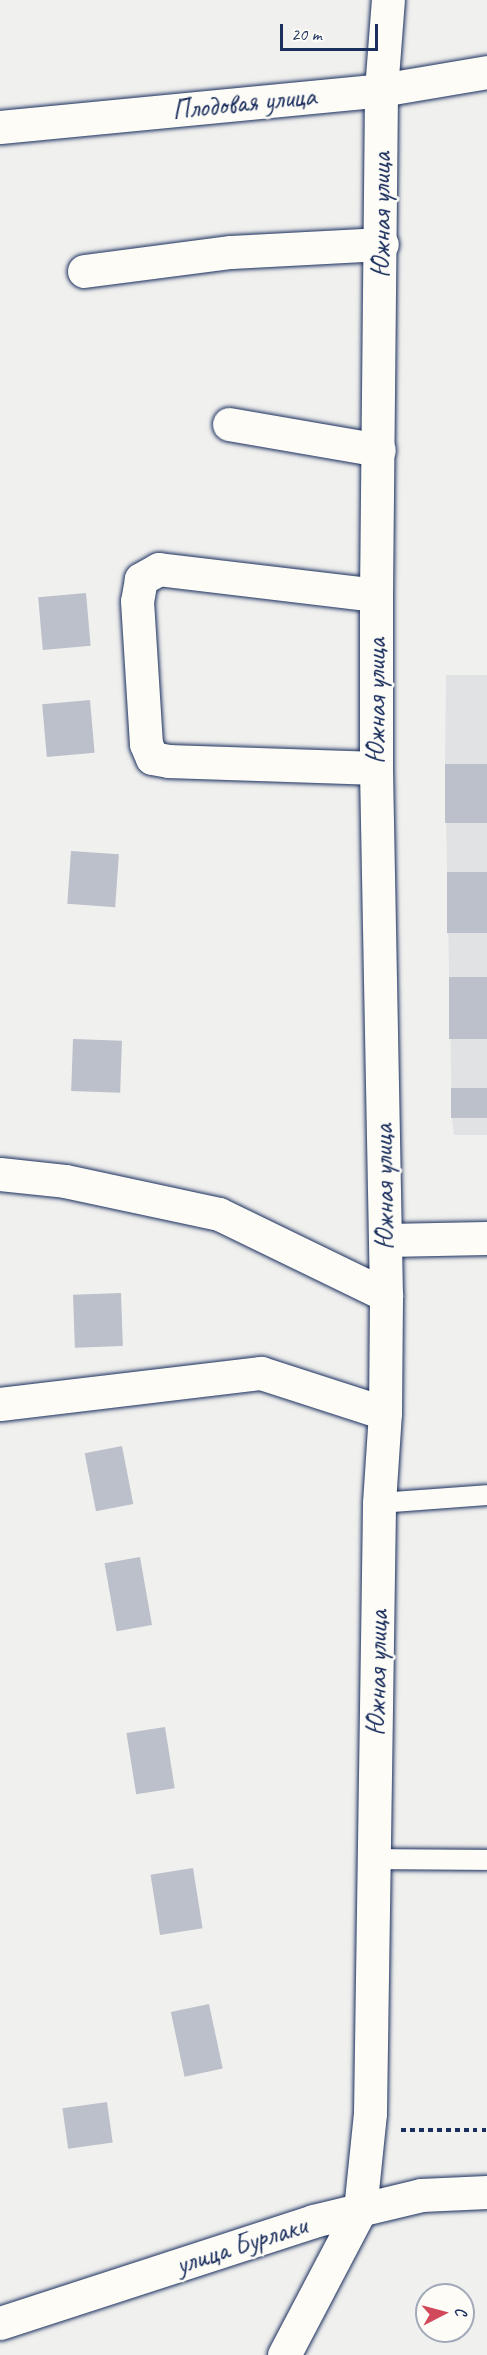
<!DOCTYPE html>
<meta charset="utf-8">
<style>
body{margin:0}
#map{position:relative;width:487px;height:2355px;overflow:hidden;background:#f0f0ee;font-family:Caveat,sans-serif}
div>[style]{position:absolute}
.built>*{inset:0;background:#e0e2e3}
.building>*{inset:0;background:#bbc0ca;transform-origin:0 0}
.path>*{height:4px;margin-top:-2px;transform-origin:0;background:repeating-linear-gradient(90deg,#1b2f5e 0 4.5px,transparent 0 9px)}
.roads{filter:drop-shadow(0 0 2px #1b2f5e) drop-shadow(0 0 2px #1b2f5e)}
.lane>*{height:20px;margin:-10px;padding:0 10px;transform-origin:10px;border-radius:10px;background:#fdfcf7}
.street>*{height:33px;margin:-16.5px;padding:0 16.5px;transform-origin:16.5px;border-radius:16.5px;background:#fdfcf7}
.secondary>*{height:33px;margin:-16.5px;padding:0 16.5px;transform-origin:16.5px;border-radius:16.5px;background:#fdfcf7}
span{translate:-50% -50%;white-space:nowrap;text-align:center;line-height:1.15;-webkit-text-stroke:5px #fdfcf7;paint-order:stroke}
.street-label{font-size:28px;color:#1b2f5e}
.north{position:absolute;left:415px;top:2283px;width:60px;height:60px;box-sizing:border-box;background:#fdfcf7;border:2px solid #a3aaba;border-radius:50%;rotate:84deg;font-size:16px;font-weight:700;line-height:24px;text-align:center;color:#1b2f5e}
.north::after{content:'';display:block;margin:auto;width:21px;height:27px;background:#d1495b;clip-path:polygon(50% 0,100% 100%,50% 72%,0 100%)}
.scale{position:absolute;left:280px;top:24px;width:98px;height:27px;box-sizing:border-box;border:3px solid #1b2f5e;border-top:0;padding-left:8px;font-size:18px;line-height:21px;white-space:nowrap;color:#1b2f5e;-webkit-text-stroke:4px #fdfcf7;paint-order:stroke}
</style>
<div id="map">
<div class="built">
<div style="clip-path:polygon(446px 675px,487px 675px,487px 1135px,454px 1135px,452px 1119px,445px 765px)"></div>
</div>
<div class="building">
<div style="left:86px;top:593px;width:53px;height:48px;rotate:85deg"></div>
<div style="left:90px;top:700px;width:53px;height:48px;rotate:85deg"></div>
<div style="left:487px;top:764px;width:59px;height:42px;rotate:90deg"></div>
<div style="left:71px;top:851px;width:48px;height:53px;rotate:4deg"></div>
<div style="left:447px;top:872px;width:40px;height:61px"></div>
<div style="left:487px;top:977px;width:62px;height:38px;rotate:90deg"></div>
<div style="left:73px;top:1039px;width:49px;height:52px;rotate:2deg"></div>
<div style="left:487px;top:1088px;width:30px;height:36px;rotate:90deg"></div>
<div style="left:121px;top:1293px;width:53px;height:48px;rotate:88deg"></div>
<div style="left:122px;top:1446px;width:59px;height:38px;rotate:79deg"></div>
<div style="left:140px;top:1557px;width:69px;height:36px;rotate:80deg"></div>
<div style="left:165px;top:1727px;width:62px;height:39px;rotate:81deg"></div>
<div style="left:193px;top:1868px;width:61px;height:43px;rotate:81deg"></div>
<div style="left:209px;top:2004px;width:66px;height:39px;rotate:78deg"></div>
<div style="left:107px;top:2102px;width:41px;height:45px;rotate:82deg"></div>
</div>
<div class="path">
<div style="left:401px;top:2130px;width:86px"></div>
</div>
<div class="roads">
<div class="lane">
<div style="left:379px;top:1503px;width:108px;rotate:-4.2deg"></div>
<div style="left:374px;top:1859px;width:113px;rotate:0.5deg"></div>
</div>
<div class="street">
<div style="left:0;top:127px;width:383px;rotate:-5.5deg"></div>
<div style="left:381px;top:90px;width:108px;rotate:-9.6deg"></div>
<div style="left:84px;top:271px;width:148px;rotate:-7.4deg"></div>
<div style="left:231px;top:252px;width:151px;rotate:-3deg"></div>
<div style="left:229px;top:424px;width:152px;rotate:9.8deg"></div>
<div style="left:376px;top:595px;width:219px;rotate:-173.2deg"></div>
<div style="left:159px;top:569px;width:21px;rotate:151deg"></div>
<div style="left:141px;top:579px;width:22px;rotate:100deg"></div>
<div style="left:137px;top:601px;width:143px;rotate:86.4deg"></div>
<div style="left:146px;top:744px;width:15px;rotate:67deg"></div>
<div style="left:152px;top:758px;width:17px;rotate:10deg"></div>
<div style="left:169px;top:761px;width:207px;rotate:1.9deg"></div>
<div style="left:0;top:1174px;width:65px;rotate:6.1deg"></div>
<div style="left:65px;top:1181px;width:157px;rotate:12.1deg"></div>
<div style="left:219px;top:1214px;width:186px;rotate:25.9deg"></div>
<div style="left:386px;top:1240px;width:101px;rotate:-1.1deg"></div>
<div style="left:0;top:1404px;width:263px;rotate:-6.8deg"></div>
<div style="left:261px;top:1373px;width:130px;rotate:17.9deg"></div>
<div style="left:284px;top:2355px;width:164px;rotate:-62.3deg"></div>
<div style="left:360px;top:2210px;width:98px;rotate:-84.1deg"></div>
<div style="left:370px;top:2113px;width:610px;rotate:-89.15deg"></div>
<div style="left:379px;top:1503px;width:90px;rotate:-86.2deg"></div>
<div style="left:385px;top:1413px;width:118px;rotate:-89.5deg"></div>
<div style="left:386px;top:1295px;width:527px;rotate:-91.09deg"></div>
<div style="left:376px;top:768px;width:173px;rotate:-90deg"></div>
<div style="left:376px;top:595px;width:505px;rotate:-89.43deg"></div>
<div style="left:381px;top:90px;width:90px;rotate:-85.6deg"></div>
</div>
<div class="secondary">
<div style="left:0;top:2323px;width:329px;rotate:-18deg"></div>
<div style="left:313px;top:2221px;width:111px;rotate:-13.5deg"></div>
<div style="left:421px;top:2195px;width:66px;rotate:-2.6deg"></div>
</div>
</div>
<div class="street-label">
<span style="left:244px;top:103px;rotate:-6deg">Плодовая улица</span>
<span style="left:381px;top:215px;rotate:-90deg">Южная улица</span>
<span style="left:376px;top:701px;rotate:-90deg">Южная улица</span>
<span style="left:384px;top:1187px;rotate:-91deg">Южная улица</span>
<span style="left:377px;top:1673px;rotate:-89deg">Южная улица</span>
<span style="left:241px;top:2245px;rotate:-18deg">улица Бурлаки</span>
</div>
<div class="north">С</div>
<div class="scale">20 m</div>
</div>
